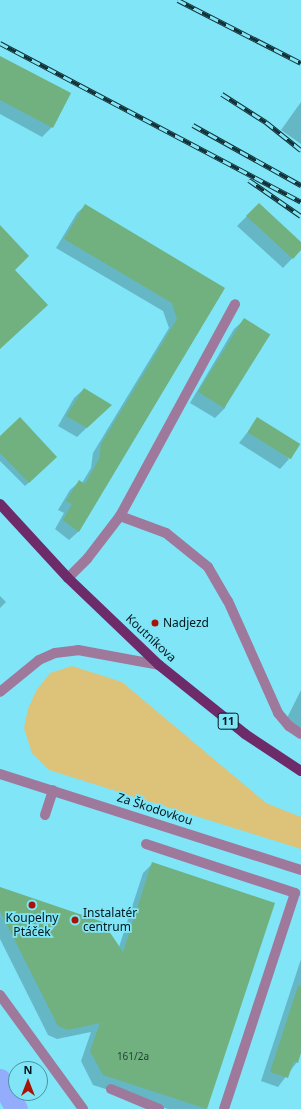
<!DOCTYPE html>
<meta charset="utf-8">
<style>
body{margin:0}
#map{position:relative;width:301px;height:1109px;overflow:hidden;background:#7fe5f7;font-family:"Noto Sans",sans-serif}
div>[style]{position:absolute}
.green>*{inset:0;background:#ddc27a}
.shadow>*{inset:0;background:#0003}
.canal>*{height:22px;margin:-11px;padding:0 11px;transform-origin:11px;border-radius:11px;background:#93acfb}
.building>*{inset:0;background:#71b17f;transform-origin:0 0}
.service>*{height:10px;margin:-5px;padding:0 5px;transform-origin:5px;border-radius:5px;background:#9f799b}
.minor>*{height:10px;margin:-5px;padding:0 5px;transform-origin:5px;border-radius:5px;background:#9f799b}
.primary>*{height:10px;margin:-5px;padding:0 5px;transform-origin:5px;border-radius:5px;background:#6e2b6a}
.rail>*{height:4.5px;margin-top:-2.25px;transform-origin:0;background:repeating-linear-gradient(90deg,#7fe5f7 0 9px,#123136 0 18px);box-sizing:border-box;border-block:1px solid #123136}
.dots>*{width:11px;height:11px;translate:-50% -50%;box-sizing:border-box;border:2px solid #7fe5f7;border-radius:50%}
span{translate:-50% -50%;white-space:nowrap;text-align:center;line-height:1.15;-webkit-text-stroke:3.5px #7fe5f7;paint-order:stroke}
.number-label{font-size:10px;color:#1e3e34}
.number-label span{-webkit-text-stroke-width:0}
.shield-label span{padding:1px 3px;background:#7fe5f7;border:1px solid;border-radius:3px;-webkit-text-stroke-width:0}
.shield-label{font-size:11px;color:#02171b;font-weight:700}
.poi-label{font-size:12px;color:#02171b}
.left{translate:0 -50%;text-align:left}
.street-label{font-size:12px;color:#02171b}
.north{position:absolute;left:8px;top:1061px;width:40px;height:40px;box-sizing:border-box;background:#7fe5f7;border:1px solid #4d939f;border-radius:50%;rotate:0deg;font-size:11px;font-weight:700;line-height:16px;text-align:center;color:#02171b}
.north::after{content:'';display:block;margin:auto;width:14px;height:18px;background:#a61307;clip-path:polygon(50% 0,100% 100%,50% 72%,0 100%)}
</style>
<div id="map">
<div class="green">
<div style="clip-path:polygon(72px 666px,122px 682px,266px 803px,301px 817px,301px 849px,49px 770px,32px 753px,24px 728px,28px 709px,36px 691px,50px 673px)"></div>
</div>
<div class="shadow">
<div style="clip-path:polygon(0 57px,52px 127px,42px 137px,0 114px)"></div>
<div style="clip-path:polygon(301px 102px,301px 144px,281px 130px)"></div>
<div style="clip-path:polygon(259px 204px,301px 243px,301px 249px,283px 268px,237px 226px)"></div>
<div style="clip-path:polygon(86px 205px,224px 289px,78px 532px,69px 540px,55px 529px,64px 513px,58px 510px,70px 490px,79px 482px,82px 483px,91px 468px,93px 453px,169px 328px,163px 311px,56px 248px,77px 213px)"></div>
<div style="clip-path:polygon(244px 320px,225px 408px,215px 418px,190px 403px,234px 329px)"></div>
<div style="clip-path:polygon(84px 389px,101px 414px,77px 437px,58px 426px,74px 398px)"></div>
<div style="clip-path:polygon(258px 419px,289px 459px,280px 469px,239px 443px)"></div>
<div style="clip-path:polygon(0 437px,56px 457px,25px 486px,0 461px)"></div>
<div style="clip-path:polygon(0 596px,6px 602px,0 608px)"></div>
<div style="clip-path:polygon(301px 690px,301px 735px,283px 726px)"></div>
<div style="clip-path:polygon(153px 863px,273px 903px,206px 1109px,168px 1109px,93px 1085px,81px 1061px,91px 1032px,57px 1039px,48px 1035px,0 939px,0 892px,119px 947px,143px 873px)"></div>
<div style="clip-path:polygon(301px 959px,301px 1050px,297px 1062px,278px 1087px,261px 1081px)"></div>
</div>
<div class="canal">
<div style="left:0;top:1080px;width:34px;rotate:60deg"></div>
</div>
<div class="building">
<div style="clip-path:polygon(0 56px,71px 93px,53px 128px,0 100px)"></div>
<div style="clip-path:polygon(259px 203px,301px 242px,301px 250px,293px 259px,246px 216px)"></div>
<div style="clip-path:polygon(85px 204px,225px 288px,79px 532px,63px 520px,72px 504px,66px 501px,79px 480px,85px 484px,99px 459px,101px 444px,177px 319px,172px 303px,64px 239px)"></div>
<div style="clip-path:polygon(0 225px,29px 256px,15px 270px,48px 305px,0 349px)"></div>
<div style="left:244px;top:318px;width:31px;height:87px;rotate:32deg"></div>
<div style="clip-path:polygon(84px 388px,112px 405px,87px 428px,66px 416px)"></div>
<div style="clip-path:polygon(20px 417px,57px 457px,29px 483px,0 453px,0 436px)"></div>
<div style="left:257px;top:417px;width:51px;height:18px;rotate:32deg"></div>
<div style="clip-path:polygon(152px 862px,275px 903px,207px 1109px,103px 1075px,90px 1051px,100px 1023px,68px 1030px,58px 1026px,0 911px,0 887px,103px 922px,123px 952px)"></div>
<div style="clip-path:polygon(298px 986px,301px 986px,301px 1053px,298px 1063px,294px 1061px,288px 1078px,270px 1072px)"></div>
</div>
<div class="service">
<div style="left:120px;top:516px;width:49px;rotate:20.3deg"></div>
<div style="left:166px;top:533px;width:54px;rotate:39deg"></div>
<div style="left:208px;top:567px;width:39px;rotate:60deg"></div>
<div style="left:228px;top:601px;width:123px;rotate:65.9deg"></div>
<div style="left:278px;top:713px;width:17px;rotate:50deg"></div>
<div style="left:289px;top:726px;width:14px;rotate:34deg"></div>
<div style="left:68px;top:578px;width:27px;rotate:-45deg"></div>
<div style="left:87px;top:559px;width:54px;rotate:-52.5deg"></div>
<div style="left:120px;top:516px;width:241px;rotate:-61.5deg"></div>
<div style="left:0;top:692px;width:50px;rotate:-39.4deg"></div>
<div style="left:39px;top:660px;width:17px;rotate:-24deg"></div>
<div style="left:55px;top:653px;width:23px;rotate:-7deg"></div>
<div style="left:78px;top:650px;width:82px;rotate:10.5deg"></div>
<div style="left:45px;top:815px;width:26px;rotate:-72deg"></div>
<div style="left:146px;top:844px;width:157px;rotate:18.2deg"></div>
<div style="left:295px;top:893px;width:227px;rotate:108.2deg"></div>
<div style="left:111px;top:1089px;width:52px;rotate:22.6deg"></div>
</div>
<div class="minor">
<div style="left:0;top:774px;width:316px;rotate:17.7deg"></div>
<div style="left:0;top:995px;width:141px;rotate:53.9deg"></div>
</div>
<div class="primary">
<div style="left:0;top:504px;width:100px;rotate:47.4deg"></div>
<div style="left:68px;top:578px;width:126px;rotate:43.7deg"></div>
<div style="left:159px;top:665px;width:110px;rotate:38.7deg"></div>
<div style="left:245px;top:734px;width:67px;rotate:33.5deg"></div>
</div>
<div class="rail">
<div style="left:178px;top:0;width:138px;rotate:27.1deg"></div>
<div style="left:0;top:43px;width:340px;rotate:27.8deg"></div>
<div style="left:222px;top:94px;width:52px;rotate:32.5deg"></div>
<div style="left:266px;top:122px;width:45px;rotate:38.7deg"></div>
<div style="left:193px;top:125px;width:124px;rotate:29.1deg"></div>
<div style="left:249px;top:180px;width:63px;rotate:34.7deg"></div>
</div>
<div class="dots">
<div style="left:155px;top:623px;background:#a61307"></div>
<div style="left:32px;top:905px;background:#a61307"></div>
<div style="left:75px;top:920px;background:#a61307"></div>
</div>
<div class="number-label">
<span style="left:133px;top:1057px">161/2a</span>
</div>
<div class="shield-label">
<span style="left:228px;top:721px">11</span>
</div>
<div class="poi-label">
<span class="left" style="left:163px;top:623px">Nadjezd</span>
<span class="left" style="left:83px;top:920px">Instalatér<br>centrum</span>
<span style="left:32px;top:925px">Koupelny<br>Ptáček</span>
</div>
<div class="street-label">
<span style="left:151px;top:638px;rotate:43deg">Koutníkova</span>
<span style="left:155px;top:809px;rotate:18deg">Za Škodovkou</span>
</div>
<div class="north">N</div>
</div>
